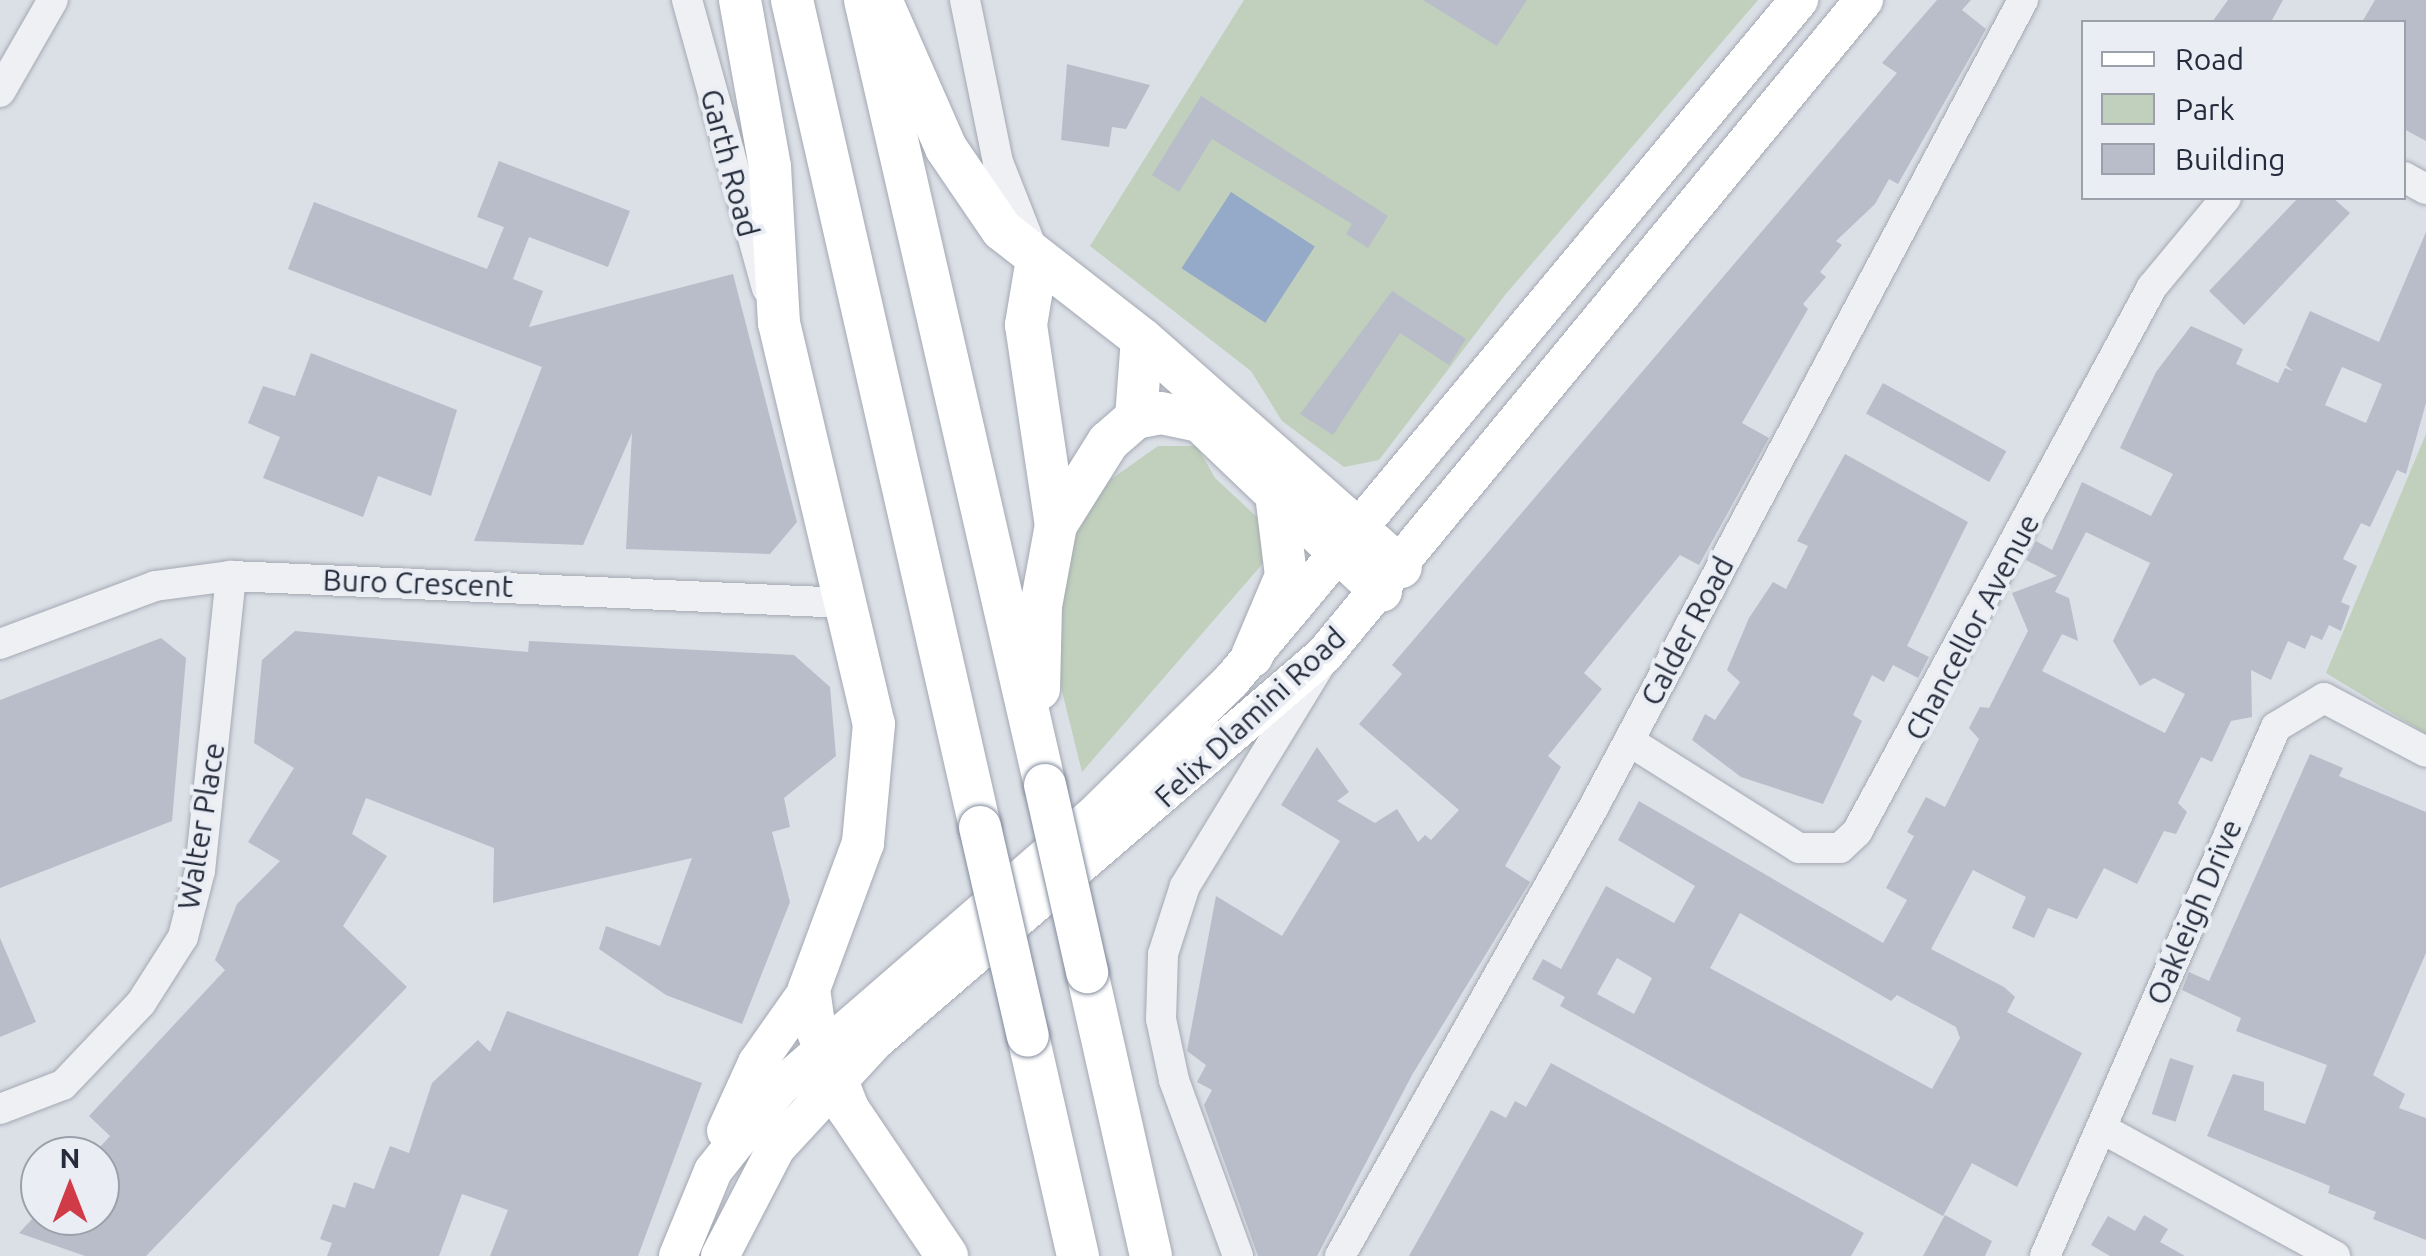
<!DOCTYPE html>
<style>
body{margin:0}
#map{position:relative;width:2426px;height:1256px;overflow:hidden;background:#dbdfe6;font-family:Ubuntu,sans-serif}
div>[style]{position:absolute}
.green>*{inset:0;background:#c0d0bc}
.water>*{inset:0;background:#95aac8;transform-origin:0 0}
.building>*{inset:0;background:#b8bdc9;transform-origin:0 0}
.roads{filter:drop-shadow(0 0 2px #a4a9b3) drop-shadow(0 0 2px #a4a9b3)}
.minor>*{height:30px;margin:-15px;padding:0 15px;transform-origin:15px;border-radius:15px;background:#eef0f4}
.major>*{height:38px;margin:-19px;padding:0 19px;transform-origin:19px;border-radius:19px;background:#fff}
.highway>*{height:42px;margin:-21px;padding:0 21px;transform-origin:21px;border-radius:21px;background:#fff}
.bridges{filter:drop-shadow(0 0 2px #828b9d) drop-shadow(0 0 2px #828b9d)}
.highway-bridge>*{height:42px;margin:-21px;padding:0 21px;transform-origin:21px;border-radius:21px;background:#fff}
span{translate:-50% -50%;white-space:nowrap;text-align:center;line-height:1.15;-webkit-text-stroke:8px #eaeef4;paint-order:stroke}
.street-label{font-size:30px;color:#252c3c}
.legend{position:absolute;left:2081px;top:20px;width:325px;height:180px;box-sizing:border-box;background:#eaeef4;border:2px solid #9ba0aa;margin:0;padding:12px 18px;list-style:none;font-size:30px;color:#252c3c}
.legend li{display:flex;align-items:center;gap:20px;height:50px}
.legend b{width:50px;border:2px solid #9ba0aa}
.north{position:absolute;left:20px;top:1136px;width:100px;height:100px;box-sizing:border-box;background:#eaeef4;border:2px solid #9ba0aa;border-radius:50%;rotate:0deg;font-size:28px;font-weight:700;line-height:40px;text-align:center;color:#252c3c}
.north::after{content:'';display:block;margin:auto;width:35px;height:45px;background:#d03b47;clip-path:polygon(50% 0,100% 100%,50% 72%,0 100%)}
</style>
<div id="map">
<div class="green">
<div style="clip-path:polygon(1244px 0,1758px 0,1505px 295px,1379px 460px,1344px 467px,1282px 421px,1251px 371px,1090px 246px)"></div>
<div style="clip-path:polygon(2426px 434px,2426px 734px,2326px 673px)"></div>
<div style="clip-path:polygon(1158px 446px,1197px 446px,1215px 478px,1258px 518px,1265px 561px,1082px 772px,1060px 683px,1057px 625px,1073px 531px,1100px 487px)"></div>
</div>
<div class="water">
<div style="left:1231px;top:192px;width:100px;height:91px;rotate:33deg"></div>
</div>
<div class="building">
<div style="clip-path:polygon(1423px 0,1527px 0,1497px 46px)"></div>
<div style="clip-path:polygon(1937px 0,1971px 0,1962px 10px,1986px 29px,1898px 184px,1889px 179px,1875px 204px,1836px 241px,1842px 245px,1820px 272px,1826px 277px,1803px 304px,1808px 309px,1742px 423px,1769px 438px,1699px 565px,1680px 555px,1584px 673px,1602px 689px,1548px 756px,1561px 767px,1505px 866px,1530px 882px,1412px 1075px,1317px 1256px,1258px 1256px,1204px 1105px,1212px 1090px,1197px 1082px,1206px 1065px,1187px 1051px,1216px 896px,1282px 936px,1340px 841px,1281px 805px,1317px 747px,1349px 792px,1337px 801px,1375px 823px,1397px 809px,1418px 842px,1425px 835px,1431px 840px,1459px 810px,1359px 724px,1402px 674px,1392px 665px,1897px 73px,1882px 63px)"></div>
<div style="clip-path:polygon(2228px 0,2283px 0,2271px 22px,2212px 22px)"></div>
<div style="clip-path:polygon(2375px 0,2426px 0,2426px 141px,2404px 129px,2404px 22px,2362px 22px)"></div>
<div style="clip-path:polygon(1067px 64px,1150px 85px,1126px 129px,1112px 127px,1109px 147px,1061px 140px)"></div>
<div style="clip-path:polygon(1201px 96px,1388px 216px,1368px 248px,1346px 234px,1352px 224px,1212px 139px,1179px 192px,1152px 175px)"></div>
<div style="clip-path:polygon(499px 161px,630px 211px,608px 267px,529px 237px,513px 279px,543px 291px,529px 327px,733px 274px,797px 522px,770px 554px,626px 549px,632px 433px,583px 545px,474px 541px,542px 367px,288px 269px,314px 202px,487px 269px,504px 227px,477px 217px)"></div>
<div style="clip-path:polygon(2298px 198px,2333px 198px,2350px 213px,2244px 325px,2209px 291px)"></div>
<div style="clip-path:polygon(evenodd,2426px 232px,2426px 403px,2406px 474px,2397px 470px,2370px 527px,2361px 523px,2343px 559px,2357px 566px,2341px 602px,2350px 606px,2341px 631px,2329px 625px,2322px 640px,2311px 635px,2305px 649px,2288px 641px,2271px 680px,2251px 670px,2252px 717px,2231px 721px,2212px 762px,2201px 757px,2178px 803px,2187px 812px,2176px 834px,2164px 831px,2137px 884px,2104px 868px,2077px 919px,2048px 908px,2034px 938px,2012px 928px,2026px 897px,1973px 870px,1931px 949px,2004px 987px,2015px 997px,2007px 1012px,2082px 1053px,2017px 1187px,1972px 1163px,1943px 1216px,1560px 1006px,1565px 997px,1532px 979px,1543px 959px,1561px 969px,1606px 886px,1674px 923px,1695px 886px,1618px 840px,1639px 801px,1883px 943px,1907px 900px,1886px 888px,1914px 836px,1907px 832px,1926px 797px,1945px 807px,1979px 739px,1969px 728px,1980px 707px,1989px 708px,2028px 631px,2012px 593px,2057px 576px,2026px 560px,2036px 541px,2052px 550px,2082px 482px,2151px 516px,2173px 474px,2120px 448px,2156px 372px,2191px 326px,2243px 349px,2236px 364px,2278px 383px,2285px 368px,2293px 371px,2286px 365px,2310px 311px,2379px 342px,2426px 232px,2342px 367px,2382px 384px,2366px 423px,2325px 405px,2342px 367px,2426px 232px,2086px 532px,2150px 563px,2113px 641px,2140px 686px,2154px 678px,2185px 694px,2165px 733px,2042px 671px,2062px 634px,2078px 641px,2069px 598px,2055px 592px,2086px 532px,2426px 232px,1740px 913px,1891px 1001px,1897px 995px,1956px 1027px,1960px 1038px,1932px 1089px,1710px 968px,1740px 913px,2426px 232px,1617px 958px,1652px 978px,1634px 1014px,1597px 994px,1617px 958px)"></div>
<div style="clip-path:polygon(1392px 291px,1466px 339px,1449px 365px,1400px 333px,1333px 435px,1300px 414px)"></div>
<div style="clip-path:polygon(311px 353px,457px 410px,431px 496px,378px 476px,363px 517px,263px 478px,280px 437px,248px 423px,263px 386px,295px 396px)"></div>
<div style="left:1883px;top:383px;width:141px;height:35px;rotate:29deg"></div>
<div style="clip-path:polygon(1845px 454px,1968px 522px,1907px 646px,1929px 657px,1918px 678px,1893px 665px,1884px 682px,1872px 675px,1853px 715px,1862px 721px,1823px 804px,1741px 777px,1692px 740px,1705px 714px,1715px 720px,1740px 682px,1727px 670px,1749px 618px,1773px 582px,1786px 589px,1808px 546px,1797px 541px)"></div>
<div style="clip-path:polygon(295px 631px,528px 652px,529px 641px,794px 655px,830px 687px,836px 756px,784px 798px,790px 827px,772px 832px,790px 902px,742px 1024px,666px 995px,599px 949px,606px 926px,660px 946px,692px 858px,493px 903px,494px 848px,366px 798px,352px 834px,387px 856px,343px 926px,407px 987px,146px 1256px,85px 1256px,19px 1233px,35px 1216px,100px 1216px,100px 1147px,110px 1136px,89px 1116px,225px 970px,215px 960px,237px 904px,280px 861px,248px 842px,294px 768px,254px 743px,262px 660px)"></div>
<div style="clip-path:polygon(161px 638px,186px 658px,172px 821px,0 888px,0 700px)"></div>
<div style="clip-path:polygon(2310px 754px,2343px 768px,2339px 776px,2426px 812px,2426px 953px,2373px 1075px,2405px 1094px,2399px 1108px,2426px 1118px,2426px 1240px,2373px 1219px,2376px 1212px,2328px 1193px,2330px 1186px,2207px 1136px,2233px 1074px,2264px 1082px,2264px 1110px,2305px 1124px,2327px 1065px,2236px 1031px,2241px 1018px,2182px 990px,2189px 972px,2209px 981px)"></div>
<div style="clip-path:polygon(0 938px,36px 1022px,0 1037px)"></div>
<div style="clip-path:polygon(507px 1011px,702px 1083px,638px 1256px,490px 1256px,508px 1210px,462px 1194px,439px 1256px,327px 1256px,332px 1243px,320px 1239px,333px 1204px,345px 1208px,354px 1182px,374px 1189px,390px 1146px,409px 1153px,432px 1083px,478px 1040px,490px 1052px)"></div>
<div style="left:2170px;top:1058px;width:25px;height:59px;rotate:18deg"></div>
<div style="clip-path:polygon(1551px 1063px,1864px 1233px,1851px 1256px,1409px 1256px,1491px 1110px,1506px 1118px,1515px 1101px,1526px 1107px)"></div>
<div style="clip-path:polygon(1945px 1215px,1992px 1241px,1985px 1256px,1923px 1256px)"></div>
<div style="clip-path:polygon(2144px 1215px,2168px 1229px,2160px 1242px,2185px 1256px,2110px 1256px,2091px 1245px,2108px 1216px,2135px 1231px)"></div>
</div>
<div class="roads">
<div class="minor">
<div style="left:687px;top:0;width:299px;rotate:74.5deg"></div>
<div style="left:965px;top:0;width:165px;rotate:78.5deg"></div>
<div style="left:998px;top:162px;width:101px;rotate:68.5deg"></div>
<div style="left:0;top:92px;width:106px;rotate:-60.1deg"></div>
<div style="left:2404px;top:177px;width:25px;rotate:29deg"></div>
<div style="left:0;top:644px;width:165px;rotate:-20.5deg"></div>
<div style="left:155px;top:586px;width:77px;rotate:-7.5deg"></div>
<div style="left:231px;top:576px;width:616px;rotate:2.51deg"></div>
<div style="left:1629px;top:741px;width:201px;rotate:32.2deg"></div>
<div style="left:1799px;top:848px;width:41px"></div>
<div style="left:1840px;top:848px;width:23px;rotate:-43deg"></div>
<div style="left:1857px;top:832px;width:620px;rotate:-61.57deg"></div>
<div style="left:2152px;top:287px;width:116px;rotate:-50.3deg"></div>
<div style="left:0;top:1109px;width:67px;rotate:-20.9deg"></div>
<div style="left:63px;top:1085px;width:113px;rotate:-46.4deg"></div>
<div style="left:141px;top:1003px;width:78px;rotate:-57.5deg"></div>
<div style="left:183px;top:937px;width:68px;rotate:-75.6deg"></div>
<div style="left:200px;top:871px;width:297px;rotate:-84deg"></div>
<div style="left:2101px;top:1128px;width:267px;rotate:28.7deg"></div>
<div style="left:1238px;top:1256px;width:187px;rotate:-110deg"></div>
<div style="left:1174px;top:1080px;width:62px;rotate:-102deg"></div>
<div style="left:1161px;top:1019px;width:65px;rotate:-88.2deg"></div>
<div style="left:1163px;top:954px;width:71px;rotate:-72.1deg"></div>
<div style="left:1185px;top:886px;width:261px;rotate:-58.6deg"></div>
<div style="left:1340px;top:1256px;width:512px;rotate:-60.53deg"></div>
<div style="left:1592px;top:810px;width:918px;rotate:-61.98deg"></div>
<div style="left:2045px;top:1256px;width:577px;rotate:-66.41deg"></div>
<div style="left:2276px;top:727px;width:56px;rotate:-31.1deg"></div>
<div style="left:2324px;top:698px;width:115px;rotate:27.9deg"></div>
</div>
<div class="major">
<div style="left:726px;top:1131px;width:75px;rotate:-65.5deg"></div>
<div style="left:757px;top:1063px;width:90px;rotate:-54.9deg"></div>
<div style="left:678px;top:1256px;width:92px;rotate:-67.6deg"></div>
<div style="left:713px;top:1171px;width:106px;rotate:-51.5deg"></div>
<div style="left:779px;top:1088px;width:411px;rotate:-40.9deg"></div>
<div style="left:1090px;top:819px;width:197px;rotate:-44.4deg"></div>
<div style="left:1231px;top:681px;width:887px;rotate:-50.17deg"></div>
<div style="left:720px;top:1256px;width:122px;rotate:-62.6deg"></div>
<div style="left:776px;top:1148px;width:146px;rotate:-47.2deg"></div>
<div style="left:875px;top:1041px;width:592px;rotate:-40.69deg"></div>
<div style="left:1324px;top:655px;width:849px;rotate:-50.5deg"></div>
</div>
<div class="highway">
<div style="left:740px;top:0;width:170px;rotate:79.8deg"></div>
<div style="left:770px;top:167px;width:156px;rotate:86.7deg"></div>
<div style="left:779px;top:323px;width:412px;rotate:76.7deg"></div>
<div style="left:874px;top:724px;width:120px;rotate:95.3deg"></div>
<div style="left:863px;top:843px;width:156px;rotate:110.3deg"></div>
<div style="left:809px;top:989px;width:30px;rotate:82deg"></div>
<div style="left:813px;top:1019px;width:97px;rotate:68.7deg"></div>
<div style="left:848px;top:1109px;width:177px;rotate:56deg"></div>
<div style="left:792px;top:0;width:848px;rotate:77.19deg"></div>
<div style="left:865px;top:0;width:805px;rotate:77.09deg"></div>
<div style="left:885px;top:9px;width:152px;rotate:66.3deg"></div>
<div style="left:946px;top:148px;width:99px;rotate:55.7deg"></div>
<div style="left:1002px;top:230px;width:177px;rotate:37.9deg"></div>
<div style="left:1142px;top:339px;width:345px;rotate:41.4deg"></div>
<div style="left:1037px;top:259px;width:67px;rotate:99.5deg"></div>
<div style="left:1026px;top:325px;width:202px;rotate:81.5deg"></div>
<div style="left:1136px;top:418px;width:25px;rotate:-11deg"></div>
<div style="left:1161px;top:413px;width:40px;rotate:12deg"></div>
<div style="left:1200px;top:421px;width:105px;rotate:43.8deg"></div>
<div style="left:1276px;top:494px;width:83px;rotate:83deg"></div>
<div style="left:1286px;top:576px;width:87px;rotate:113deg"></div>
<div style="left:1276px;top:494px;width:143px;rotate:42.7deg"></div>
<div style="left:1039px;top:689px;width:83px;rotate:-88.6deg"></div>
<div style="left:1041px;top:606px;width:82px;rotate:-79.5deg"></div>
<div style="left:1056px;top:525px;width:98px;rotate:-57.9deg"></div>
<div style="left:1108px;top:442px;width:37px;rotate:-41deg"></div>
<div style="left:1136px;top:418px;width:79px;rotate:-85.7deg"></div>
<div style="left:1087px;top:972px;width:291px;rotate:77.3deg"></div>
<div style="left:1028px;top:1036px;width:226px;rotate:77.2deg"></div>
</div>
</div>
<div class="bridges">
<div class="highway-bridge">
<div style="left:1045px;top:785px;width:192px;rotate:77.3deg"></div>
<div style="left:980px;top:827px;width:214px;rotate:77.1deg"></div>
</div>
</div>
<div class="street-label">
<span style="left:730px;top:163px;rotate:75deg">Garth Road</span>
<span style="left:418px;top:583px;rotate:2deg">Buro Crescent</span>
<span style="left:1972px;top:627px;rotate:-62deg">Chancellor Avenue</span>
<span style="left:1687px;top:631px;rotate:-62deg">Calder Road</span>
<span style="left:1250px;top:717px;rotate:-43deg">Felix Dlamini Road</span>
<span style="left:201px;top:826px;rotate:-81deg">Walter Place</span>
<span style="left:2194px;top:912px;rotate:-67deg">Oakleigh Drive</span>
</div>
<ul class="legend">
<li><b style="height:12px;background:#fff"></b>Road</li>
<li><b style="height:28px;background:#c0d0bc"></b>Park</li>
<li><b style="height:28px;background:#b8bdc9"></b>Building</li>
</ul>
<div class="north">N</div>
</div>
